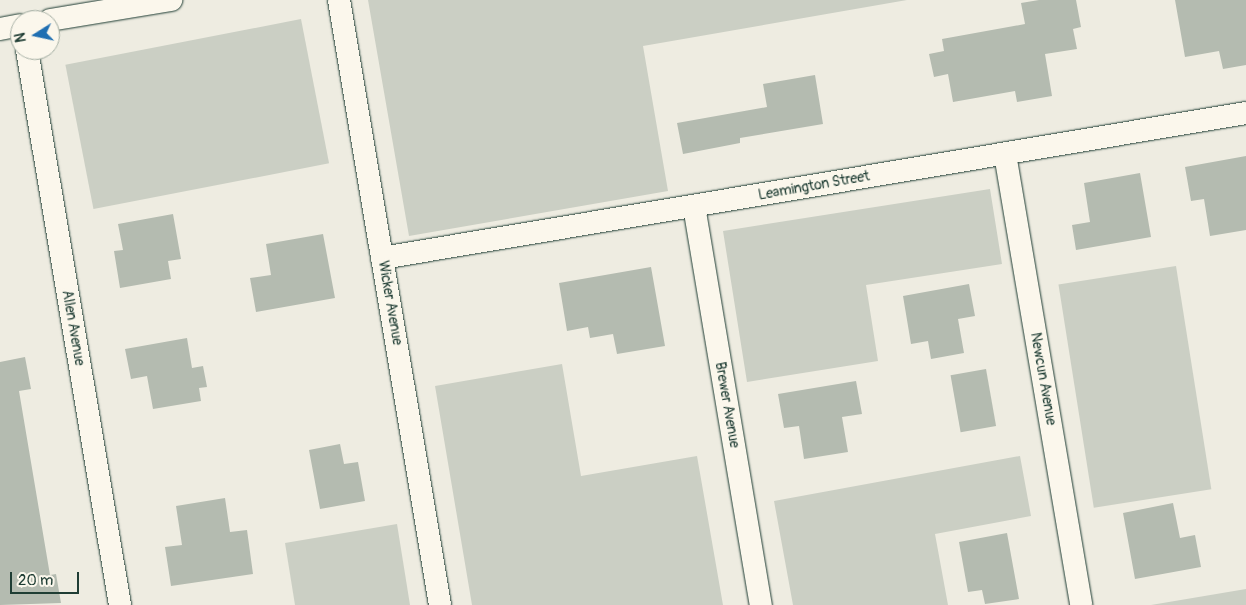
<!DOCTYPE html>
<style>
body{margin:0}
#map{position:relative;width:1246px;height:605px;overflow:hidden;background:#eeece1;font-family:Pangolin,sans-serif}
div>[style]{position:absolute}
.green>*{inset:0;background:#cbcfc4;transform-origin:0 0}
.building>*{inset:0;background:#b4bbb0;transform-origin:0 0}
.roads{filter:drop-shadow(0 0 1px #1f3d34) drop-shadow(0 0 1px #1f3d34)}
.minor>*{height:22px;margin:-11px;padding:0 11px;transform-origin:11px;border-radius:11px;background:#fbf7ec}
span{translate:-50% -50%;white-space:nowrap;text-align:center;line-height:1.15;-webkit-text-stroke:5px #fbf7ec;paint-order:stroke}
.street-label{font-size:14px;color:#1f3d34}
.north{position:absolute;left:10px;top:10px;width:50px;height:50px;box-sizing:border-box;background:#fbf7ec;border:1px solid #a3ada2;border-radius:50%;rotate:260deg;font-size:14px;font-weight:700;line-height:20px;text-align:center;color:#1f3d34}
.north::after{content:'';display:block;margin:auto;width:18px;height:22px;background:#1f6fb2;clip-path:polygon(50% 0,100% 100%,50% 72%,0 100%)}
.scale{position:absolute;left:10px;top:572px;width:69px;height:22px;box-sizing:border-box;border:2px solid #1f3d34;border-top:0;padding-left:6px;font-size:15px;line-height:18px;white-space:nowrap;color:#1f3d34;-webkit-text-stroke:4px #fbf7ec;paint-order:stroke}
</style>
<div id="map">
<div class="green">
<div style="clip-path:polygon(368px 0,907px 0,643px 46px,668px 191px,409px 236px)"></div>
<div style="left:301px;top:19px;width:147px;height:240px;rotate:79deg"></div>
<div style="clip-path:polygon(990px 189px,1002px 264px,866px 285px,878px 361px,747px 382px,723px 231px)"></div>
<div style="left:1176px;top:266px;width:226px;height:119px;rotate:81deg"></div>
<div style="clip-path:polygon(562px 364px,581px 476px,697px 456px,723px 605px,472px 605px,435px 386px)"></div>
<div style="clip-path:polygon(1020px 456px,1031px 516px,935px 534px,948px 605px,793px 605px,774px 501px)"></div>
<div style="clip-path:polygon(397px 524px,410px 605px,295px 605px,285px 543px)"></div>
<div style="clip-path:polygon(1246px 589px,1246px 605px,1151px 605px)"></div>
</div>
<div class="building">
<div style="clip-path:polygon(1039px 0,1076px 0,1081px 27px,1073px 29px,1077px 49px,1045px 54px,1052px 96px,1017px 102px,1015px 91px,953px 102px,948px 74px,934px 77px,929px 54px,944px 51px,942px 39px,1025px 24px,1021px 3px)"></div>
<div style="clip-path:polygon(1175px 0,1246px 0,1246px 65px,1223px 69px,1219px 51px,1185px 57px)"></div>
<div style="clip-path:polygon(815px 75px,823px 124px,740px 138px,740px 143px,683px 154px,677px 123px,767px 107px,763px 84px)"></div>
<div style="clip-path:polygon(1246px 156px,1246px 230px,1210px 236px,1204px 199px,1191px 201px,1185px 167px)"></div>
<div style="clip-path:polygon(1140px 173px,1151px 237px,1076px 250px,1072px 225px,1090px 222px,1084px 183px)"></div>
<div style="clip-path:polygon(173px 214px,181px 259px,168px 261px,171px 279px,120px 288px,114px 251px,123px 250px,118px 224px)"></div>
<div style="clip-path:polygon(323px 234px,335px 298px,256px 312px,250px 278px,271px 275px,266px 244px)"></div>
<div style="clip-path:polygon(651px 267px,665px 346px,617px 354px,613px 334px,590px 338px,588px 327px,567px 331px,559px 283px)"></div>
<div style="clip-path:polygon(969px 284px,975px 316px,958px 319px,964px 353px,931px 359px,928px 341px,911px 344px,903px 296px)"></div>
<div style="clip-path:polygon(187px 338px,192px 368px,203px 366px,207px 387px,199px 388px,201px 401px,153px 409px,147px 376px,131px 379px,125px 349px)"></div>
<div style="clip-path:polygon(25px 357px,31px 389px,19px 391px,50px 575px,56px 574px,61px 603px,0 605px,0 362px)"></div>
<div style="left:986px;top:369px;width:58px;height:36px;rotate:80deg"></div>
<div style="clip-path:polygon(856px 381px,862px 414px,842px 417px,848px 452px,804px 459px,799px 426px,784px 428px,778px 394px)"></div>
<div style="clip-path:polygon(340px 444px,344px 464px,358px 462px,365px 501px,320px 509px,309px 450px)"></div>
<div style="clip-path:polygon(225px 498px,230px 532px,247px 530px,253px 574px,171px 586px,165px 547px,182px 545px,176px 506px)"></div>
<div style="clip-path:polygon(1173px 503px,1180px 538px,1195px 535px,1201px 567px,1135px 579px,1123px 513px)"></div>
<div style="clip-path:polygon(1007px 533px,1019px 599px,985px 604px,982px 590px,968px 592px,959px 542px)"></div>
</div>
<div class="roads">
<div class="minor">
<div style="left:339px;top:0;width:613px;rotate:80.52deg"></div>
<div style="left:50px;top:20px;width:123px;rotate:-9.4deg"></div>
<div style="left:0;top:29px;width:20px;rotate:-11deg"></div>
<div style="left:27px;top:50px;width:563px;rotate:80.49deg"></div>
<div style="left:1005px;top:154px;width:457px;rotate:80.4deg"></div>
<div style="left:694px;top:206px;width:405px;rotate:80.5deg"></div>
<div style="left:382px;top:258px;width:876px;rotate:-9.53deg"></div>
</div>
</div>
<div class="street-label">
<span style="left:814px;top:186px;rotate:-10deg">Leamington Street</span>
<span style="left:390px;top:303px;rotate:80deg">Wicker Avenue</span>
<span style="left:73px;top:328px;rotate:80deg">Allen Avenue</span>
<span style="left:1043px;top:379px;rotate:80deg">Newcun Avenue</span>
<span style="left:727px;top:405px;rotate:80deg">Brewer Avenue</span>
</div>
<div class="north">N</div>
<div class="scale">20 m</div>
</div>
